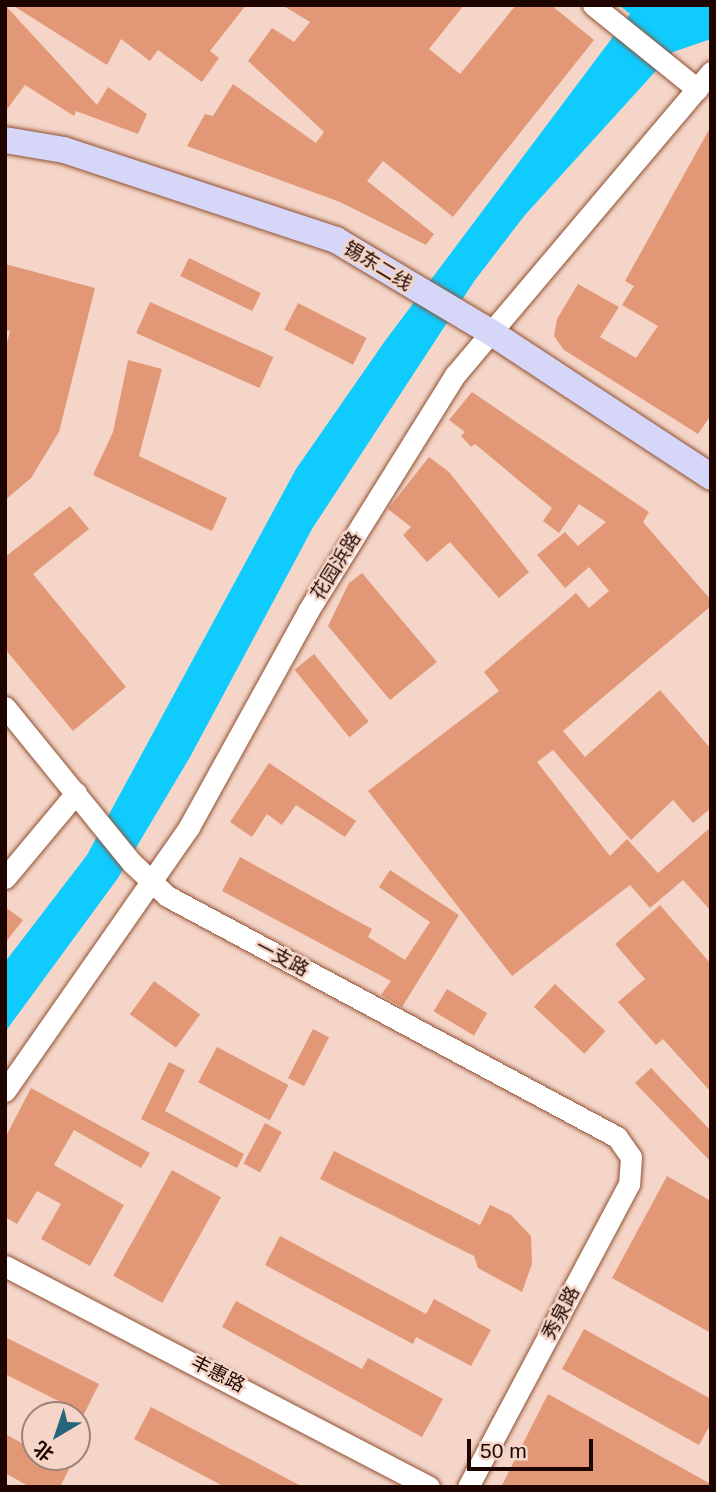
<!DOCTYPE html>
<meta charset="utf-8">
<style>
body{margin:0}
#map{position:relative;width:716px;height:1492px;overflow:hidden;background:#f4d5c7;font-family:Helvetica,"Noto Sans SC",sans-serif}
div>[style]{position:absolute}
.water>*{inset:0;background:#10cbfe}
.building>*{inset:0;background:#e29877;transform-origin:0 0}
.roads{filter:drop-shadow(0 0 2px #914f30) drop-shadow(0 0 2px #914f30)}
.minor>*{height:21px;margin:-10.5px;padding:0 10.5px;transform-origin:10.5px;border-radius:10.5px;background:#fff}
.major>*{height:26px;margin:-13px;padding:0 13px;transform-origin:13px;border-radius:13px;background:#d6d7f8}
span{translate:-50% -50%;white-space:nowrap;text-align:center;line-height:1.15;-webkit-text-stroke:5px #f4d5c7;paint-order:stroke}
.street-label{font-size:19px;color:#1e0500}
.frame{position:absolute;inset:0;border:7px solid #1e0500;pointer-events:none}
.north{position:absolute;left:21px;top:1401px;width:70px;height:70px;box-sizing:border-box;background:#f4d5c7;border:2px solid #9e8277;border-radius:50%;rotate:219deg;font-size:19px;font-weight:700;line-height:28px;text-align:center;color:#1e0500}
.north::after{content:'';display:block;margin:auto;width:24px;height:32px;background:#26657b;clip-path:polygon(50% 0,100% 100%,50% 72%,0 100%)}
.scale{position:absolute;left:467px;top:1439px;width:126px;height:32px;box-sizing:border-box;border:4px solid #1e0500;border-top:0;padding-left:9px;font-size:21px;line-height:24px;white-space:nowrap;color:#1e0500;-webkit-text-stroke:5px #f4d5c7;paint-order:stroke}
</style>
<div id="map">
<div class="water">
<div style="clip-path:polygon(619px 5px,711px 5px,711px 39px,673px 52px,525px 215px,475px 280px,312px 529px,190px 757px,118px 878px,5px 1032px,5px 962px,87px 855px,296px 469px,385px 341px,630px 14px)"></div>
</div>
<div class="building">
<div style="clip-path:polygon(5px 5px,97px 105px,108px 87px,147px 114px,138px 134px,76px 111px,74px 116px,25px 85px,5px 112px)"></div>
<div style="clip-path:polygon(12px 5px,246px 5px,210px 51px,219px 58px,202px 82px,158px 50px,150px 61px,121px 39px,107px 65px)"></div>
<div style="clip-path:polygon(282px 5px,464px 5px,429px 49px,460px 74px,516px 5px,551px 5px,594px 40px,453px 217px,383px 161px,367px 181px,434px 234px,426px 245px,340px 202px,187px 146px,205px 114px,213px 116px,233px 84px,316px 143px,324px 132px,248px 61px,272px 28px,294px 42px,310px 22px)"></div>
<div style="clip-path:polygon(711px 126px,711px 415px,698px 434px,564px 350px,554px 336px,557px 319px,578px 284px,619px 307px,600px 337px,636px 358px,658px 326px,622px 305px,634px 286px,625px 281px)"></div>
<div style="left:189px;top:258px;width:80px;height:20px;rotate:26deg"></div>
<div style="clip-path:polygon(5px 264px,95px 288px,59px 432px,31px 478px,5px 500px,5px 350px,10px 331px,5px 330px)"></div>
<div style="left:150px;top:302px;width:135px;height:34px;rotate:24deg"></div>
<div style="left:298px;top:303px;width:77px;height:30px;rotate:27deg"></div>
<div style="clip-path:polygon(128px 360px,162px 369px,139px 456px,227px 498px,212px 531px,93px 475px,113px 432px)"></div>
<div style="clip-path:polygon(472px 392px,649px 512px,643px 522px,711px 600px,711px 606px,563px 731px,585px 757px,660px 690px,711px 749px,711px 808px,693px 823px,673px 800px,631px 840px,553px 750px,537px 762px,610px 856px,627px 839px,658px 873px,711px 827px,711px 911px,683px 880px,650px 908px,630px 885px,512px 976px,368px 791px,499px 691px,484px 672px,576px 593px,589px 608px,609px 591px,589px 567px,565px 588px,537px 555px,565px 532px,578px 546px,606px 522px,579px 504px,559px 533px,543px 521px,552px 508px,475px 444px,471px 447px,461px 436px,465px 432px,449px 420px)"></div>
<div style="clip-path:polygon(429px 457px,449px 472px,529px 572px,499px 598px,450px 542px,427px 562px,403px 535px,411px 527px,388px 509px)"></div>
<div style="clip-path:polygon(70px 506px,89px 529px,33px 574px,126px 687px,73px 731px,5px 649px,5px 557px)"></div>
<div style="clip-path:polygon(362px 573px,437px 662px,390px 700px,328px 626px,349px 583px)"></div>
<div style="left:314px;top:654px;width:87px;height:25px;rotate:51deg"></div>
<div style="clip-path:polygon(269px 763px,356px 821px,345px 837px,296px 805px,282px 825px,267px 814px,252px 837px,230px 822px)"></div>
<div style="clip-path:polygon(240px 857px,372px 929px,368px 937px,405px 960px,430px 922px,379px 887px,390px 870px,459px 915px,402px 1007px,381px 995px,391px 981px,222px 891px)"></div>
<div style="clip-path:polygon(660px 905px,711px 964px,711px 1092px,663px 1039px,656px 1045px,618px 1002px,645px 979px,615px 944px)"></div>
<div style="clip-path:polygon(5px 907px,23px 920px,5px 943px)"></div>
<div style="left:154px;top:981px;width:57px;height:41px;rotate:36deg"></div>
<div style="left:555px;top:984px;width:69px;height:31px;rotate:43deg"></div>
<div style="left:447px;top:989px;width:47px;height:26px;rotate:31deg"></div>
<div style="left:313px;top:1029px;width:18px;height:55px;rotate:27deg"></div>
<div style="left:217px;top:1047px;width:81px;height:40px;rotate:28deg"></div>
<div style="clip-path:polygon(169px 1062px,185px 1070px,165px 1111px,244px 1154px,237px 1168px,141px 1119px)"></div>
<div style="clip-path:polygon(651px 1068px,711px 1131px,711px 1162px,635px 1083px)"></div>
<div style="clip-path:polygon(31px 1088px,150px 1153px,141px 1168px,74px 1130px,54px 1165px,124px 1205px,90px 1266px,41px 1239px,61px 1204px,37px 1191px,17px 1224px,5px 1217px,5px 1138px)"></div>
<div style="left:265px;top:1123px;width:19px;height:46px;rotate:28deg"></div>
<div style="clip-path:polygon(334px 1151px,480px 1225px,490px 1205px,511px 1215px,531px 1236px,532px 1264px,522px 1292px,478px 1268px,474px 1256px,320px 1179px)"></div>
<div style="left:172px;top:1170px;width:56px;height:121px;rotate:29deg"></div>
<div style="clip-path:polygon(667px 1176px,711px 1201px,711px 1333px,612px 1278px)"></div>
<div style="clip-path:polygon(280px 1236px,426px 1314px,434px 1299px,491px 1330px,471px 1366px,416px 1337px,413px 1344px,265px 1265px)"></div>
<div style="clip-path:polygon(236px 1301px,362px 1369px,368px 1358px,443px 1399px,422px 1437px,222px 1327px)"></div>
<div style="clip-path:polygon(584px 1329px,711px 1399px,711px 1423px,699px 1445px,562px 1369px)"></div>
<div style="clip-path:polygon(5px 1337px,99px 1384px,84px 1414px,5px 1374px)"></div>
<div style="clip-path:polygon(548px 1394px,711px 1484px,711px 1487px,501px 1487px)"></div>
<div style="clip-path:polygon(151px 1407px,303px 1487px,225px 1487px,134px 1439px)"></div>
<div style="clip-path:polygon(5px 1434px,35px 1450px,35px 1457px,48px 1457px,69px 1469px,60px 1487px,30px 1487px,5px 1473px)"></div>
</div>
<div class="roads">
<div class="minor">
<div style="left:593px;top:5px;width:134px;rotate:38.9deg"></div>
<div style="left:5px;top:707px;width:201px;rotate:50.9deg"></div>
<div style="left:132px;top:863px;width:48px;rotate:43.3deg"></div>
<div style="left:167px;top:896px;width:510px;rotate:28.17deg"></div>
<div style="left:617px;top:1137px;width:24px;rotate:55deg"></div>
<div style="left:631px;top:1157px;width:27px;rotate:94deg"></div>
<div style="left:629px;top:1184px;width:343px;rotate:118deg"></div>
<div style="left:5px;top:878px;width:111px;rotate:-50.1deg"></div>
<div style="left:5px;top:1091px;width:322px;rotate:-55.1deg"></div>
<div style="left:189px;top:827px;width:247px;rotate:-61.1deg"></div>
<div style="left:308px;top:611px;width:278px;rotate:-58.1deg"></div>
<div style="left:455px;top:375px;width:397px;rotate:-49.8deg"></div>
<div style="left:5px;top:1266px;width:478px;rotate:27.5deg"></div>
</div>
<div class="major">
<div style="left:5px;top:140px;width:60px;rotate:9.6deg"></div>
<div style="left:64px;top:150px;width:287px;rotate:18.3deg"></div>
<div style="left:336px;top:240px;width:182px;rotate:30.8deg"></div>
<div style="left:492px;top:333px;width:262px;rotate:33.3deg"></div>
</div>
</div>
<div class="street-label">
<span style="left:378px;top:266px;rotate:31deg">锡东二线</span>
<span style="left:336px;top:566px;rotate:-58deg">花园浜路</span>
<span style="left:282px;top:958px;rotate:28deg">一支路</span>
<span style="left:561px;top:1313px;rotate:-62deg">秀泉路</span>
<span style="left:218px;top:1374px;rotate:27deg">丰惠路</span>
</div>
<div class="frame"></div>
<div class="north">北</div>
<div class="scale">50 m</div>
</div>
